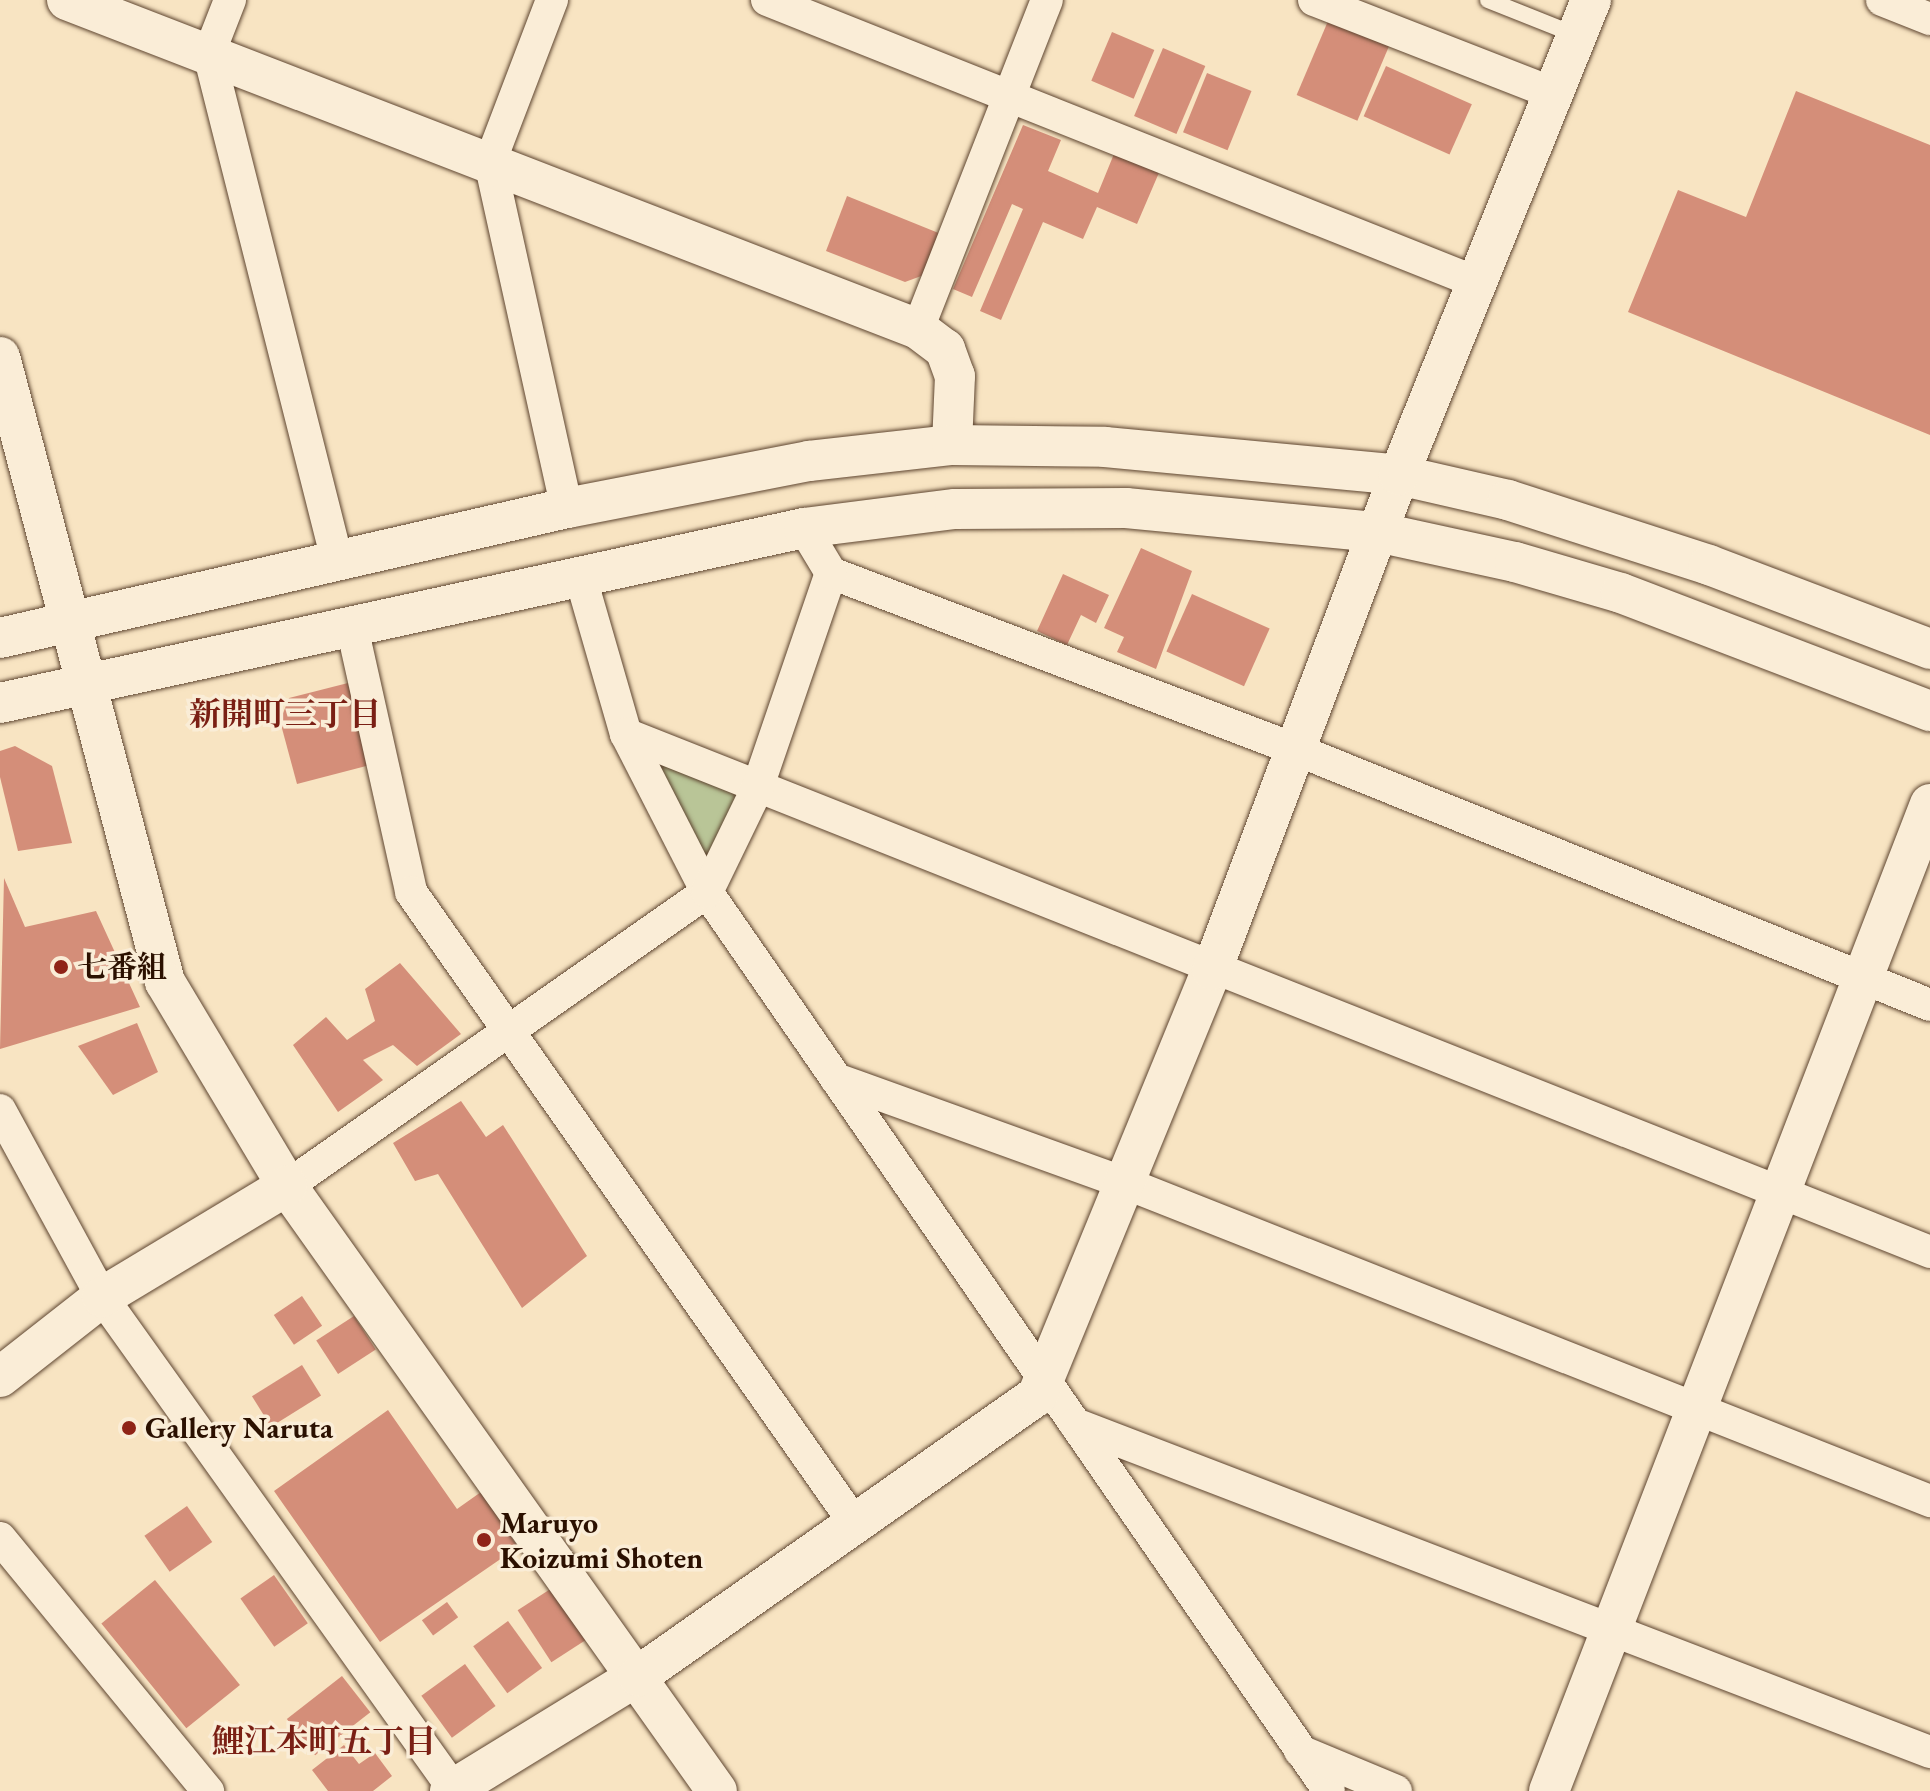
<!DOCTYPE html>
<meta charset="utf-8">
<style>
body{margin:0}
#map{position:relative;width:1930px;height:1791px;overflow:hidden;background:#f8e4c2;font-family:"EB Garamond","Noto Serif JP",serif}
div>[style]{position:absolute}
.green>*{inset:0;background:#b9c597}
.building>*{inset:0;background:#d48e79;transform-origin:0 0}
.roads{filter:drop-shadow(0 0 2px #5e4530) drop-shadow(0 0 2px #5e4530)}
.service>*{height:16px;margin:-8px;padding:0 8px;transform-origin:8px;border-radius:8px;background:#faedd7}
.minor>*{height:32px;margin:-16px;padding:0 16px;transform-origin:16px;border-radius:16px;background:#faedd7}
.tertiary>*{height:40px;margin:-20px;padding:0 20px;transform-origin:20px;border-radius:20px;background:#faedd7}
.dots>*{width:22px;height:22px;translate:-50% -50%;box-sizing:border-box;border:4px solid #faedd7;border-radius:50%}
span{translate:-50% -50%;white-space:nowrap;text-align:center;line-height:1.15;-webkit-text-stroke:7px #faedd7;paint-order:stroke}
.poi-label{font-size:30px;color:#2b1000;font-weight:700}
.left{translate:0 -50%;text-align:left}
.neighbourhood-label{font-size:32px;color:#7a1f14;font-weight:700}
</style>
<div id="map">
<div class="green">
<div style="clip-path:polygon(626px 734px,757px 789px,707px 892px)"></div>
</div>
<div class="building">
<div style="left:1331px;top:14px;width:66px;height:88px;rotate:23deg"></div>
<div style="left:1112px;top:32px;width:46px;height:53px;rotate:23deg"></div>
<div style="left:1163px;top:48px;width:46px;height:74px;rotate:23deg"></div>
<div style="left:1386px;top:66px;width:94px;height:55px;rotate:24deg"></div>
<div style="left:1207px;top:73px;width:48px;height:64px;rotate:22deg"></div>
<div style="clip-path:polygon(1796px 91px,1930px 145px,1930px 435px,1628px 312px,1678px 190px,1746px 217px)"></div>
<div style="clip-path:polygon(1023px 125px,1061px 140px,1048px 171px,1098px 193px,1116px 149px,1161px 168px,1137px 224px,1097px 207px,1083px 239px,1043px 222px,1001px 320px,980px 311px,1023px 209px,1012px 204px,972px 297px,953px 289px)"></div>
<div style="clip-path:polygon(847px 196px,941px 234px,924px 275px,905px 282px,826px 251px)"></div>
<div style="clip-path:polygon(1141px 548px,1192px 571px,1156px 669px,1117px 652px,1124px 637px,1104px 628px)"></div>
<div style="clip-path:polygon(1063px 574px,1109px 595px,1096px 623px,1081px 615px,1067px 645px,1037px 631px)"></div>
<div style="left:1192px;top:594px;width:85px;height:63px;rotate:24deg"></div>
<div style="clip-path:polygon(348px 683px,370px 765px,297px 784px,280px 721px,289px 698px)"></div>
<div style="clip-path:polygon(15px 746px,52px 766px,72px 843px,18px 851px,0 777px,0 751px)"></div>
<div style="clip-path:polygon(4px 878px,25px 927px,96px 911px,140px 1007px,0 1049px)"></div>
<div style="clip-path:polygon(400px 963px,461px 1034px,417px 1066px,393px 1045px,363px 1060px,383px 1080px,338px 1112px,293px 1045px,326px 1017px,347px 1040px,375px 1021px,365px 989px)"></div>
<div style="clip-path:polygon(137px 1023px,158px 1072px,113px 1095px,78px 1046px)"></div>
<div style="clip-path:polygon(461px 1101px,486px 1137px,503px 1125px,587px 1256px,522px 1308px,438px 1174px,415px 1181px,393px 1143px)"></div>
<div style="left:302px;top:1296px;width:36px;height:34px;rotate:56deg"></div>
<div style="left:354px;top:1316px;width:40px;height:45px;rotate:57deg"></div>
<div style="left:302px;top:1365px;width:36px;height:59px;rotate:58deg"></div>
<div style="clip-path:polygon(388px 1410px,457px 1509px,481px 1492px,518px 1547px,380px 1642px,274px 1491px)"></div>
<div style="left:187px;top:1506px;width:44px;height:52px;rotate:55deg"></div>
<div style="left:274px;top:1575px;width:59px;height:41px;rotate:55deg"></div>
<div style="left:155px;top:1580px;width:135px;height:69px;rotate:51deg"></div>
<div style="left:552px;top:1588px;width:62px;height:41px;rotate:57deg"></div>
<div style="left:447px;top:1602px;width:19px;height:31px;rotate:54deg"></div>
<div style="left:508px;top:1621px;width:58px;height:43px;rotate:54deg"></div>
<div style="left:465px;top:1664px;width:52px;height:54px;rotate:54deg"></div>
<div style="left:342px;top:1676px;width:46px;height:70px;rotate:52deg"></div>
<div style="clip-path:polygon(344px 1745px,359px 1764px,375px 1753px,392px 1776px,373px 1791px,328px 1791px,312px 1770px)"></div>
</div>
<div class="roads">
<div class="service">
<div style="left:1488px;top:0;width:95px;rotate:21.7deg"></div>
</div>
<div class="minor">
<div style="left:230px;top:0;width:58px;rotate:111.3deg"></div>
<div style="left:209px;top:54px;width:522px;rotate:75.8deg"></div>
<div style="left:552px;top:0;width:173px;rotate:110.9deg"></div>
<div style="left:490px;top:162px;width:354px;rotate:77.5deg"></div>
<div style="left:767px;top:0;width:763px;rotate:21.69deg"></div>
<div style="left:1314px;top:0;width:256px;rotate:21.3deg"></div>
<div style="left:1882px;top:0;width:52px;rotate:21.6deg"></div>
<div style="left:918px;top:329px;width:353px;rotate:-68.6deg"></div>
<div style="left:831px;top:573px;width:498px;rotate:20.8deg"></div>
<div style="left:1297px;top:750px;width:682px;rotate:21.94deg"></div>
<div style="left:580px;top:575px;width:166px;rotate:73.9deg"></div>
<div style="left:626px;top:734px;width:178px;rotate:62.9deg"></div>
<div style="left:707px;top:892px;width:1093px;rotate:55.32deg"></div>
<div style="left:352px;top:627px;width:271px;rotate:77.4deg"></div>
<div style="left:411px;top:892px;width:769px;rotate:54.9deg"></div>
<div style="left:626px;top:734px;width:1403px;rotate:21.66deg"></div>
<div style="left:836px;top:1079px;width:307px;rotate:19.8deg"></div>
<div style="left:1125px;top:1183px;width:866px;rotate:21.56deg"></div>
<div style="left:0;top:1110px;width:213px;rotate:61.4deg"></div>
<div style="left:102px;top:1297px;width:607px;rotate:54.45deg"></div>
<div style="left:287px;top:1186px;width:513px;rotate:-34.99deg"></div>
<div style="left:707px;top:892px;width:114px;rotate:-64.1deg"></div>
<div style="left:757px;top:789px;width:228px;rotate:-71.1deg"></div>
<div style="left:831px;top:573px;width:52px;rotate:-121deg"></div>
<div style="left:1075px;top:1424px;width:916px;rotate:20.99deg"></div>
<div style="left:0;top:1538px;width:328px;rotate:50.6deg"></div>
<div style="left:1300px;top:1751px;width:104px;rotate:22.6deg"></div>
</div>
<div class="tertiary">
<div style="left:67px;top:0;width:912px;rotate:21.14deg"></div>
<div style="left:918px;top:329px;width:34px;rotate:37deg"></div>
<div style="left:945px;top:349px;width:29px;rotate:70deg"></div>
<div style="left:955px;top:376px;width:69px;rotate:92.5deg"></div>
<div style="left:0;top:357px;width:646px;rotate:75.21deg"></div>
<div style="left:165px;top:982px;width:238px;rotate:59.1deg"></div>
<div style="left:287px;top:1186px;width:742px;rotate:54.6deg"></div>
<div style="left:0;top:638px;width:582px;rotate:-12.91deg"></div>
<div style="left:567px;top:508px;width:247px;rotate:-11deg"></div>
<div style="left:809px;top:461px;width:144px;rotate:-6.4deg"></div>
<div style="left:952px;top:445px;width:153px;rotate:0.7deg"></div>
<div style="left:1105px;top:447px;width:295px;rotate:5.4deg"></div>
<div style="left:1399px;top:475px;width:112px;rotate:12.9deg"></div>
<div style="left:1508px;top:500px;width:211px;rotate:17.9deg"></div>
<div style="left:1709px;top:565px;width:236px;rotate:20.8deg"></div>
<div style="left:0;top:703px;width:823px;rotate:-12.28deg"></div>
<div style="left:804px;top:528px;width:152px;rotate:-7.2deg"></div>
<div style="left:955px;top:509px;width:171px;rotate:-0.3deg"></div>
<div style="left:1126px;top:508px;width:252px;rotate:5.5deg"></div>
<div style="left:1377px;top:532px;width:141px;rotate:12.3deg"></div>
<div style="left:1515px;top:562px;width:110px;rotate:16.3deg"></div>
<div style="left:1621px;top:593px;width:331px;rotate:20.9deg"></div>
<div style="left:0;top:1377px;width:130px;rotate:-38.1deg"></div>
<div style="left:102px;top:1297px;width:216px;rotate:-31deg"></div>
<div style="left:450px;top:1791px;width:220px;rotate:-31.5deg"></div>
<div style="left:638px;top:1676px;width:487px;rotate:-35.1deg"></div>
<div style="left:1037px;top:1396px;width:461px;rotate:-67.7deg"></div>
<div style="left:1212px;top:970px;width:529px;rotate:-69.3deg"></div>
<div style="left:1399px;top:475px;width:512px;rotate:-67.99deg"></div>
<div style="left:1549px;top:1791px;width:1058px;rotate:-68.89deg"></div>
</div>
</div>
<div class="dots">
<div style="left:61px;top:967px;background:#8f2418"></div>
<div style="left:129px;top:1428px;background:#8f2418"></div>
<div style="left:484px;top:1540px;background:#8f2418"></div>
</div>
<div class="poi-label">
<span class="left" style="left:77px;top:967px">七番組</span>
<span class="left" style="left:145px;top:1428px">Gallery Naruta</span>
<span class="left" style="left:500px;top:1540px">Maruyo<br>Koizumi Shoten</span>
</div>
<div class="neighbourhood-label">
<span style="left:285px;top:714px">新開町三丁目</span>
<span style="left:324px;top:1741px">鯉江本町五丁目</span>
</div>
</div>
